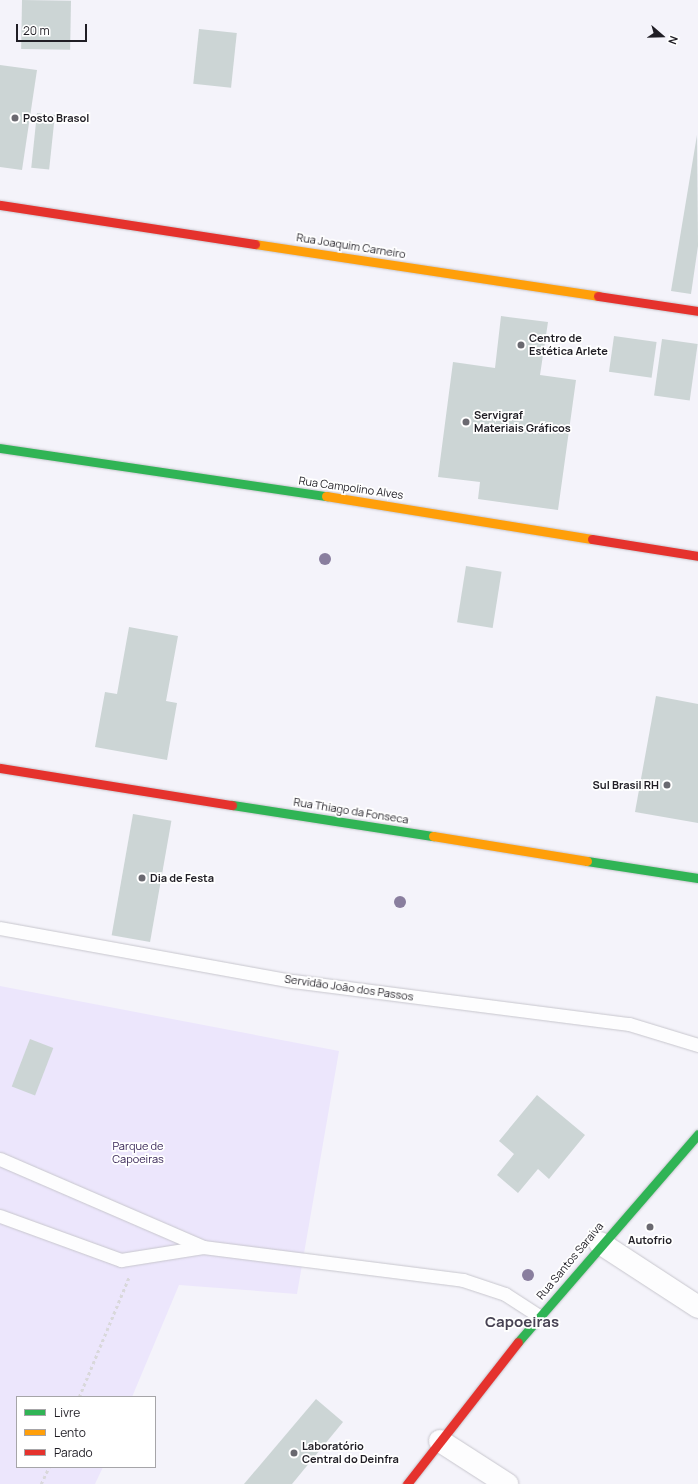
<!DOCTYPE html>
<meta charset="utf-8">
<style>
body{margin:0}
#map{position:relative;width:698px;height:1484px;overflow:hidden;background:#f4f3fa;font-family:Manrope,sans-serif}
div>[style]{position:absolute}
.green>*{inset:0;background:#ece6fc}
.building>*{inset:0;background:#ccd5d5;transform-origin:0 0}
.path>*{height:2.5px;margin-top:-1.25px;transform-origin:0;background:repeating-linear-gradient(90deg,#d9d8db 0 3px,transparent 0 6px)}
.roads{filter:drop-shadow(0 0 1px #c7c6cd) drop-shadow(0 0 1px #c7c6cd)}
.lane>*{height:13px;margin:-6.5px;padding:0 6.5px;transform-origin:6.5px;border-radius:6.5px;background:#fdfdfe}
.street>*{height:22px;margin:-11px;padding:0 11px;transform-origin:11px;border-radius:11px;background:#fdfdfe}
.fast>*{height:9px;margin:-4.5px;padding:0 4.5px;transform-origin:4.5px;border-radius:4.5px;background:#30b455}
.slow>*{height:9px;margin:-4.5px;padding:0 4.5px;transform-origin:4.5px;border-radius:4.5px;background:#ff9f0a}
.jam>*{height:9px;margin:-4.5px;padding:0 4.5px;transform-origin:4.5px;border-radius:4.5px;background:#e5322d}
.trees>*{width:12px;height:12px;margin:-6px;border-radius:50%;background:#897e9e}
.dots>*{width:11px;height:11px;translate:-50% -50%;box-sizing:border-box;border:2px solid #fff;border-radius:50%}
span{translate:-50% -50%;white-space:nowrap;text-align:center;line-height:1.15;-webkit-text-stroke:3.5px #fff;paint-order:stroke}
.poi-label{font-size:11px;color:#201e25;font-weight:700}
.left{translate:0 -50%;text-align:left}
.right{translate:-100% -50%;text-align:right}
.street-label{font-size:11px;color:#201e25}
.park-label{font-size:11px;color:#321f52}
.district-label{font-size:15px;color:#484354;font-weight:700}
.legend{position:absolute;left:16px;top:1396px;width:140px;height:72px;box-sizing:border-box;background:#fff;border:1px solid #a6a5a8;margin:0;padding:5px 7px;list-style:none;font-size:12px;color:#201e25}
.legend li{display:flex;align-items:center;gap:8px;height:20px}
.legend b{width:20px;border:1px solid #a6a5a8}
.north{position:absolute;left:642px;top:16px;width:40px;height:40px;-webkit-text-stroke:3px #fff;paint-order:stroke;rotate:110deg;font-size:11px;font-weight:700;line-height:16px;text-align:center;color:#201e25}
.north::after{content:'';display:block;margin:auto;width:14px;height:18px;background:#201e25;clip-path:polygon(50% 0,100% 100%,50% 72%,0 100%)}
.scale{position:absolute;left:16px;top:24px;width:71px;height:18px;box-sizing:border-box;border:2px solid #201e25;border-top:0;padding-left:5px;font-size:12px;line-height:14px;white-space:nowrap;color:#201e25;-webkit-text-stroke:3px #fff;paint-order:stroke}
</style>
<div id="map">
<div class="green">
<div style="clip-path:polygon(0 986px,339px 1051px,297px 1294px,179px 1285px,132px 1397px,17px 1397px,17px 1467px,103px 1467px,95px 1484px,0 1484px)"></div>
</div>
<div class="building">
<div style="left:22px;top:0;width:49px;height:49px;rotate:1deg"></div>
<div style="left:199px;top:29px;width:38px;height:55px;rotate:6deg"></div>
<div style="clip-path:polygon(0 65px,37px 70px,22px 170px,0 167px)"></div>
<div style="left:37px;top:113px;width:18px;height:55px;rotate:6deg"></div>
<div style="clip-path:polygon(697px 135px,698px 246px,691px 294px,671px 291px)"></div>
<div style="clip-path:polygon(501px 316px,548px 322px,540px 375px,576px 380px,558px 510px,478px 499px,480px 482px,438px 477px,453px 362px,495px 368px)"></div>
<div style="left:614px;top:336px;width:43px;height:36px;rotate:8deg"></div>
<div style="left:662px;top:339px;width:36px;height:57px;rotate:8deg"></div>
<div style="left:466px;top:566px;width:36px;height:57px;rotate:9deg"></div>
<div style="clip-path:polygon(129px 627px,178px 636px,166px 701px,177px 703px,167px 760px,95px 747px,105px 692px,117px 694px)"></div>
<div style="clip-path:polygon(656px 696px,698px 704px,698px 823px,635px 812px)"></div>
<div style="left:133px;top:814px;width:39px;height:123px;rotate:10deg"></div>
<div style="left:30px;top:1039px;width:25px;height:51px;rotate:21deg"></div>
<div style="clip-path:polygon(537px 1095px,585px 1135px,549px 1179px,538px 1169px,518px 1193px,497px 1175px,514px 1154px,499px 1141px)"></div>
<div style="clip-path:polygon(316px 1399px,343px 1422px,292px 1484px,244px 1484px)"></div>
</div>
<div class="path">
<div style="left:79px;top:1397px;width:130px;rotate:-67.4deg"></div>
<div style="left:41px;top:1484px;width:19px;rotate:-65deg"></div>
</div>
<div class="roads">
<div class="lane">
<div style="left:0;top:928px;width:298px;rotate:10.3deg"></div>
<div style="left:293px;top:981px;width:339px;rotate:7.3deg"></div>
<div style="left:629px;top:1024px;width:72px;rotate:16.9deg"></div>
<div style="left:0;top:1159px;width:221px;rotate:23.4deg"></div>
<div style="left:0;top:1216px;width:129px;rotate:20deg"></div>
<div style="left:121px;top:1260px;width:83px;rotate:-9deg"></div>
<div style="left:203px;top:1247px;width:262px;rotate:7.2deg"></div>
<div style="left:463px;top:1280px;width:44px;rotate:18.4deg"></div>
<div style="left:505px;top:1294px;width:40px;rotate:32.9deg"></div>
</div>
<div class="street">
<div style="left:600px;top:1243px;width:117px;rotate:33.1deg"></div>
<div style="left:440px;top:1441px;width:80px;rotate:32.7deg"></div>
</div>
<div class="fast">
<div style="left:0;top:448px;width:330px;rotate:8.4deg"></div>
<div style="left:232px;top:805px;width:203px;rotate:8.8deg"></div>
<div style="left:587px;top:861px;width:112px;rotate:8.7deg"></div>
<div style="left:518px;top:1342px;width:275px;rotate:-49.1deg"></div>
</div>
<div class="slow">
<div style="left:255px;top:244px;width:347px;rotate:8.6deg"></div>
<div style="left:326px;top:496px;width:269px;rotate:9.2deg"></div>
<div style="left:433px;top:836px;width:156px;rotate:9.2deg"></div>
</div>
<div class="jam">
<div style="left:0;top:205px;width:258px;rotate:8.7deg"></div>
<div style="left:598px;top:296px;width:101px;rotate:8.5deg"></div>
<div style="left:592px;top:539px;width:107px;rotate:9.1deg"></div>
<div style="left:0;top:768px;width:235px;rotate:9.1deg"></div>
<div style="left:407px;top:1484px;width:180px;rotate:-52deg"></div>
</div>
</div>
<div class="trees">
<div style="left:325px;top:559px"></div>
<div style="left:400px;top:902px"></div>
<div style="left:528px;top:1275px"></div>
</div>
<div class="dots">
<div style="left:15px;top:118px;background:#6a6970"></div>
<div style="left:521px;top:345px;background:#6a6970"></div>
<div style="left:466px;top:422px;background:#6a6970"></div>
<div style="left:667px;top:785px;background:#6a6970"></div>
<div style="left:142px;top:878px;background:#6a6970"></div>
<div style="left:650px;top:1227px;background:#6a6970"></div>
<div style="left:294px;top:1453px;background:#6a6970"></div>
</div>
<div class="poi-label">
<span class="left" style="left:23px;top:118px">Posto Brasol</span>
<span class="left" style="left:529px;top:345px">Centro de<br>Estética Arlete</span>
<span class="left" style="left:474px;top:422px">Servigraf<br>Materiais Gráficos</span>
<span class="right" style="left:659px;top:785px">Sul Brasil RH</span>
<span class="left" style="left:150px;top:878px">Dia de Festa</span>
<span style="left:650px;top:1240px">Autofrio</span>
<span class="left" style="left:302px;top:1453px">Laboratório<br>Central do Deinfra</span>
</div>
<div class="street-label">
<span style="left:351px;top:246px;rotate:9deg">Rua Joaquim Carneiro</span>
<span style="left:351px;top:488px;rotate:8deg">Rua Campolino Alves</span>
<span style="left:351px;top:811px;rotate:9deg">Rua Thiago da Fonseca</span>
<span style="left:349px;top:988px;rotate:8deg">Servidão João dos Passos</span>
<span style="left:570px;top:1261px;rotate:-50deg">Rua Santos Saraiva</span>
</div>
<div class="park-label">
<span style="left:138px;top:1153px">Parque de<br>Capoeiras</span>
</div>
<div class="district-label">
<span style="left:522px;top:1322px">Capoeiras</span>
</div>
<ul class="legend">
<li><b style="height:5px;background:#30b455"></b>Livre</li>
<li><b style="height:5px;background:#ff9f0a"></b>Lento</li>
<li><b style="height:5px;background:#e5322d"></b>Parado</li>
</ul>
<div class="north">N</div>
<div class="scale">20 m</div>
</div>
